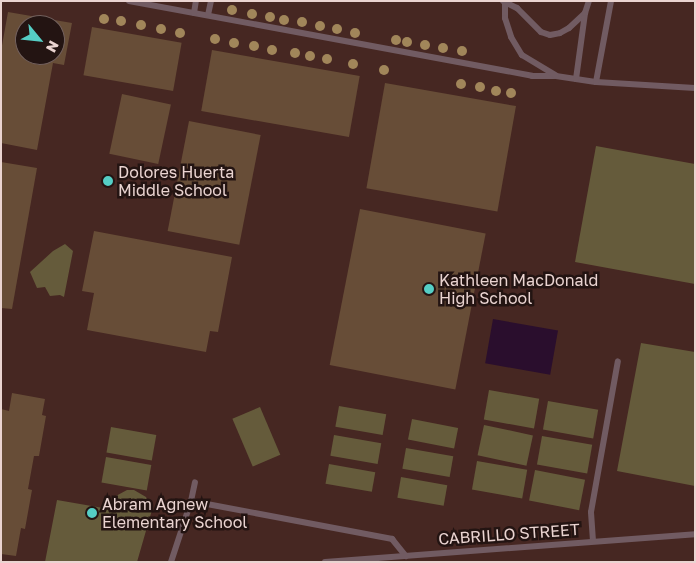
<!DOCTYPE html>
<style>
body{margin:0}
#map{position:relative;width:696px;height:563px;overflow:hidden;background:#462722;font-family:"Golos Text",sans-serif}
div>[style]{position:absolute}
.green>*{inset:0;background:#655b3b;transform-origin:0 0}
.water>*{inset:0;background:#2a0e2d;transform-origin:0 0}
.building>*{inset:0;background:#674d37;transform-origin:0 0}
.service>*{height:6px;margin:-3px;padding:0 3px;transform-origin:3px;border-radius:3px;background:#715b62}
.trees>*{width:10px;height:10px;margin:-5px;border-radius:50%;background:#a1865a}
.dots>*{width:14px;height:14px;translate:-50% -50%;box-sizing:border-box;border:2px solid #231412;border-radius:50%}
span{translate:-50% -50%;white-space:nowrap;text-align:center;line-height:1.15;-webkit-text-stroke:5px #231412;paint-order:stroke}
.poi-label{font-size:16px;color:#ead4d1}
.left{translate:0 -50%;text-align:left}
.street-label{font-size:16px;color:#ead4d1}
.frame{position:absolute;inset:0;border:2px solid #ead4d1;pointer-events:none}
.north{position:absolute;left:15px;top:15px;width:50px;height:50px;box-sizing:border-box;background:#231412;border:1px solid #73615e;border-radius:50%;rotate:118deg;font-size:14px;font-weight:700;line-height:20px;text-align:center;color:#ead4d1}
.north::after{content:'';display:block;margin:auto;width:18px;height:22px;background:#55cec5;clip-path:polygon(50% 0,100% 100%,50% 72%,0 100%)}
</style>
<div id="map">
<div class="green">
<div style="clip-path:polygon(596px 146px,695px 164px,695px 284px,575px 262px)"></div>
<div style="clip-path:polygon(65px 244px,73px 251px,64px 297px,60px 295px,50px 296px,45px 287px,37px 288px,30px 272px,53px 251px)"></div>
<div style="clip-path:polygon(641px 343px,695px 352px,695px 486px,617px 471px)"></div>
<div style="left:489px;top:390px;width:51px;height:30px;rotate:10deg"></div>
<div style="left:548px;top:401px;width:51px;height:29px;rotate:10deg"></div>
<div style="left:339px;top:406px;width:48px;height:21px;rotate:10deg"></div>
<div style="left:260px;top:407px;width:52px;height:30px;rotate:67deg"></div>
<div style="left:412px;top:419px;width:47px;height:21px;rotate:11deg"></div>
<div style="left:484px;top:425px;width:50px;height:31px;rotate:12deg"></div>
<div style="left:111px;top:427px;width:46px;height:26px;rotate:10deg"></div>
<div style="left:334px;top:435px;width:48px;height:21px;rotate:10deg"></div>
<div style="left:542px;top:436px;width:51px;height:29px;rotate:10deg"></div>
<div style="left:406px;top:448px;width:48px;height:21px;rotate:10deg"></div>
<div style="left:106px;top:457px;width:46px;height:26px;rotate:10deg"></div>
<div style="left:477px;top:461px;width:51px;height:29px;rotate:10deg"></div>
<div style="left:329px;top:464px;width:47px;height:20px;rotate:10deg"></div>
<div style="left:535px;top:470px;width:51px;height:31px;rotate:11deg"></div>
<div style="left:401px;top:477px;width:47px;height:21px;rotate:10deg"></div>
<div style="clip-path:polygon(127px 490px,134px 490px,146px 497px,152px 510px,137px 562px,45px 562px,57px 500px,109px 509px,114px 497px)"></div>
</div>
<div class="water">
<div style="left:493px;top:319px;width:66px;height:45px;rotate:10deg"></div>
</div>
<div class="building">
<div style="clip-path:polygon(evenodd,8px 12px,72px 23px,64px 65px,53px 63px,37px 150px,1px 143px,1px 51px,8px 12px,25px 25px,55px 25px,55px 55px,25px 55px,25px 25px)"></div>
<div style="left:92px;top:27px;width:91px;height:49px;rotate:10deg"></div>
<div style="left:212px;top:50px;width:150px;height:62px;rotate:10deg"></div>
<div style="left:385px;top:83px;width:133px;height:107px;rotate:10deg"></div>
<div style="left:122px;top:94px;width:50px;height:61px;rotate:12deg"></div>
<div style="left:189px;top:121px;width:73px;height:112px;rotate:11deg"></div>
<div style="clip-path:polygon(1px 162px,37px 168px,12px 309px,1px 308px)"></div>
<div style="left:360px;top:209px;width:128px;height:159px;rotate:11deg"></div>
<div style="clip-path:polygon(94px 231px,232px 257px,218px 332px,210px 331px,206px 352px,87px 330px,94px 293px,82px 291px)"></div>
<div style="clip-path:polygon(12px 393px,45px 399px,42px 415px,46px 416px,39px 456px,34px 456px,28px 489px,32px 490px,25px 529px,21px 528px,16px 556px,1px 554px,1px 409px,9px 411px)"></div>
</div>
<div class="service">
<div style="left:129px;top:1px;width:410px;rotate:10.5deg"></div>
<div style="left:532px;top:76px;width:24px"></div>
<div style="left:556px;top:76px;width:40px;rotate:8.5deg"></div>
<div style="left:596px;top:82px;width:99px;rotate:3.5deg"></div>
<div style="left:503px;top:1px;width:16px;rotate:27deg"></div>
<div style="left:517px;top:8px;width:34px;rotate:45deg"></div>
<div style="left:541px;top:32px;width:9px;rotate:18deg"></div>
<div style="left:550px;top:35px;width:10px;rotate:-11deg"></div>
<div style="left:560px;top:33px;width:10px;rotate:-29deg"></div>
<div style="left:569px;top:28px;width:22px;rotate:-43deg"></div>
<div style="left:505px;top:2px;width:16px;rotate:90deg"></div>
<div style="left:505px;top:18px;width:20px;rotate:72deg"></div>
<div style="left:511px;top:37px;width:21px;rotate:59deg"></div>
<div style="left:522px;top:55px;width:39px;rotate:31deg"></div>
<div style="left:194px;top:13px;width:12px;rotate:-81deg"></div>
<div style="left:208px;top:15px;width:14px;rotate:-78deg"></div>
<div style="left:576px;top:79px;width:67px;rotate:-82.2deg"></div>
<div style="left:585px;top:13px;width:13px;rotate:-72deg"></div>
<div style="left:596px;top:82px;width:82px;rotate:-79.5deg"></div>
<div style="left:191px;top:501px;width:205px;rotate:10.7deg"></div>
<div style="left:392px;top:539px;width:22px;rotate:51deg"></div>
<div style="left:593px;top:541px;width:29px;rotate:-94deg"></div>
<div style="left:591px;top:512px;width:153px;rotate:-79.9deg"></div>
<div style="left:171px;top:562px;width:64px;rotate:-71.8deg"></div>
<div style="left:191px;top:501px;width:19px;rotate:-78deg"></div>
<div style="left:325px;top:562px;width:371px;rotate:-4.3deg"></div>
</div>
<div class="trees">
<div style="left:232px;top:10px"></div>
<div style="left:252px;top:14px"></div>
<div style="left:270px;top:17px"></div>
<div style="left:104px;top:19px"></div>
<div style="left:284px;top:20px"></div>
<div style="left:121px;top:21px"></div>
<div style="left:302px;top:22px"></div>
<div style="left:141px;top:25px"></div>
<div style="left:320px;top:26px"></div>
<div style="left:161px;top:29px"></div>
<div style="left:337px;top:29px"></div>
<div style="left:180px;top:33px"></div>
<div style="left:355px;top:33px"></div>
<div style="left:215px;top:39px"></div>
<div style="left:396px;top:40px"></div>
<div style="left:407px;top:42px"></div>
<div style="left:234px;top:43px"></div>
<div style="left:425px;top:45px"></div>
<div style="left:254px;top:46px"></div>
<div style="left:443px;top:48px"></div>
<div style="left:272px;top:50px"></div>
<div style="left:462px;top:51px"></div>
<div style="left:295px;top:53px"></div>
<div style="left:310px;top:56px"></div>
<div style="left:327px;top:59px"></div>
<div style="left:353px;top:64px"></div>
<div style="left:384px;top:70px"></div>
<div style="left:461px;top:84px"></div>
<div style="left:480px;top:87px"></div>
<div style="left:496px;top:91px"></div>
<div style="left:511px;top:93px"></div>
</div>
<div class="dots">
<div style="left:108px;top:181px;background:#55cec5"></div>
<div style="left:429px;top:289px;background:#55cec5"></div>
<div style="left:92px;top:513px;background:#55cec5"></div>
</div>
<div class="poi-label">
<span class="left" style="left:118px;top:181px">Dolores Huerta<br>Middle School</span>
<span class="left" style="left:439px;top:289px">Kathleen MacDonald<br>High School</span>
<span class="left" style="left:102px;top:513px">Abram Agnew<br>Elementary School</span>
</div>
<div class="street-label">
<span style="left:509px;top:534px;rotate:-4deg">CABRILLO STREET</span>
</div>
<div class="frame"></div>
<div class="north">N</div>
</div>
